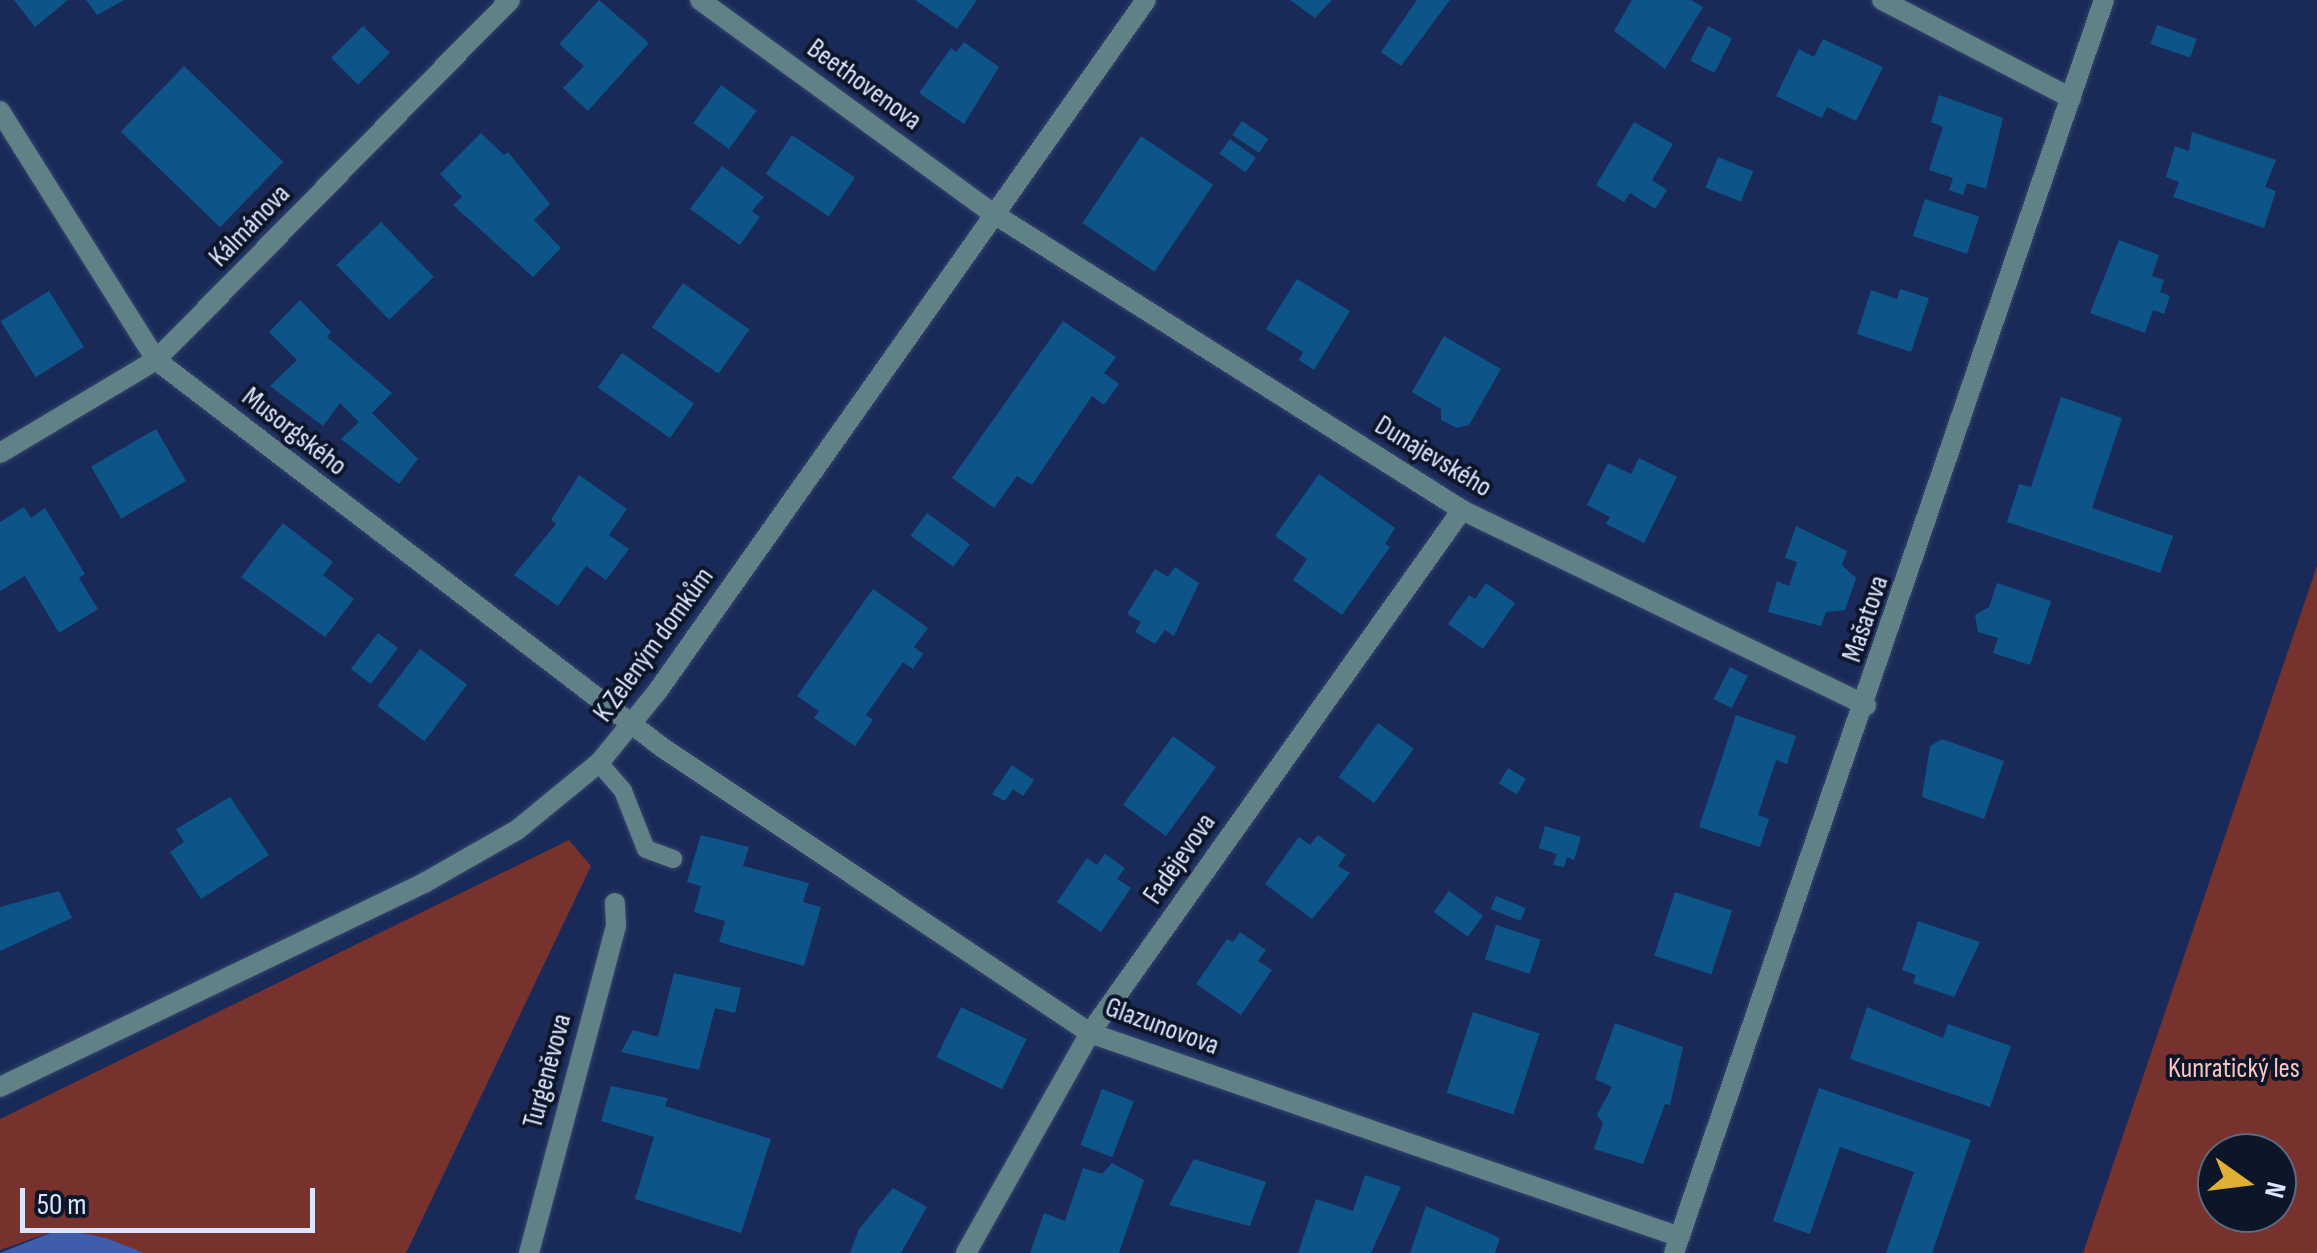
<!DOCTYPE html>
<meta charset="utf-8">
<style>
body{margin:0}
#map{position:relative;width:2317px;height:1253px;overflow:hidden;background:#1a2a58;font-family:"Sofia Sans Condensed",sans-serif}
div>[style]{position:absolute}
.green>*{inset:0;background:#78322d}
.water>*{inset:0;background:#3f5cad}
.building>*{inset:0;background:#0d5588;transform-origin:0 0}
.roads{filter:drop-shadow(0 0 2px #35446f) drop-shadow(0 0 2px #35446f)}
.service>*{height:18px;margin:-9px;padding:0 9px;transform-origin:9px;border-radius:9px;background:#608286}
.minor>*{height:20px;margin:-10px;padding:0 10px;transform-origin:10px;border-radius:10px;background:#608286}
span{translate:-50% -50%;white-space:nowrap;text-align:center;line-height:1.15;-webkit-text-stroke:8px #0d1529;paint-order:stroke}
.street-label{font-size:28px;color:#dbe5fd}
.park-label{font-size:28px;color:#fdc5be}
.north{position:absolute;left:2197px;top:1133px;width:100px;height:100px;box-sizing:border-box;background:#0d1529;border:2px solid #5f687e;border-radius:50%;rotate:104deg;font-size:28px;font-weight:700;line-height:40px;text-align:center;color:#dbe5fd}
.north::after{content:'';display:block;margin:auto;width:35px;height:45px;background:#dfb034;clip-path:polygon(50% 0,100% 100%,50% 72%,0 100%)}
.scale{position:absolute;left:20px;top:1188px;width:295px;height:45px;box-sizing:border-box;border:5px solid #dbe5fd;border-top:0;padding-left:12px;font-size:30px;line-height:35px;white-space:nowrap;color:#dbe5fd;-webkit-text-stroke:8px #0d1529;paint-order:stroke}
</style>
<div id="map">
<div class="green">
<div style="clip-path:polygon(evenodd,2317px 566px,2317px 1253px,2083px 1253px,2317px 566px,2277px 1153px,2277px 1213px,2217px 1213px,2217px 1153px,2277px 1153px)"></div>
<div style="clip-path:polygon(569px 840px,591px 866px,406px 1253px,144px 1253px,60px 1229px,0 1250px,0 1119px)"></div>
</div>
<div class="water">
<div style="clip-path:polygon(60px 1229px,106px 1238px,144px 1253px,0 1253px)"></div>
</div>
<div class="building">
<div style="clip-path:polygon(14px 0,68px 0,35px 27px)"></div>
<div style="clip-path:polygon(86px 0,124px 0,97px 15px)"></div>
<div style="clip-path:polygon(599px 0,649px 43px,588px 111px,563px 88px,584px 66px,559px 44px)"></div>
<div style="clip-path:polygon(915px 0,977px 0,957px 29px)"></div>
<div style="clip-path:polygon(1290px 0,1332px 0,1315px 18px)"></div>
<div style="clip-path:polygon(1417px 0,1450px 0,1401px 66px,1381px 52px)"></div>
<div style="clip-path:polygon(1632px 0,1691px 0,1703px 7px,1665px 69px,1614px 31px)"></div>
<div style="left:2157px;top:25px;width:42px;height:20px;rotate:19deg"></div>
<div style="left:363px;top:26px;width:38px;height:45px;rotate:45deg"></div>
<div style="left:1708px;top:26px;width:27px;height:39px;rotate:27deg"></div>
<div style="clip-path:polygon(1823px 39px,1883px 67px,1856px 121px,1827px 107px,1822px 118px,1776px 96px,1799px 49px,1814px 57px)"></div>
<div style="clip-path:polygon(964px 42px,999px 67px,964px 124px,919px 93px,951px 48px,956px 52px)"></div>
<div style="left:184px;top:66px;width:138px;height:91px;rotate:44deg"></div>
<div style="left:721px;top:85px;width:44px;height:47px;rotate:36deg"></div>
<div style="clip-path:polygon(1939px 95px,2003px 118px,1986px 189px,1967px 183px,1963px 195px,1949px 190px,1953px 178px,1929px 170px,1943px 127px,1931px 122px)"></div>
<div style="left:1242px;top:121px;width:32px;height:17px;rotate:34deg"></div>
<div style="clip-path:polygon(1634px 122px,1673px 144px,1652px 180px,1667px 190px,1655px 209px,1630px 193px,1624px 202px,1596px 185px)"></div>
<div style="clip-path:polygon(2192px 132px,2276px 160px,2265px 187px,2276px 191px,2264px 228px,2173px 197px,2179px 182px,2166px 177px,2175px 146px,2189px 151px)"></div>
<div style="clip-path:polygon(481px 133px,504px 155px,508px 152px,550px 204px,534px 220px,561px 248px,533px 277px,453px 205px,462px 197px,440px 174px)"></div>
<div style="left:792px;top:135px;width:76px;height:47px;rotate:34deg"></div>
<div style="left:1141px;top:136px;width:87px;height:105px;rotate:34deg"></div>
<div style="left:1230px;top:139px;width:32px;height:18px;rotate:36deg"></div>
<div style="left:1718px;top:157px;width:38px;height:33px;rotate:22deg"></div>
<div style="clip-path:polygon(722px 166px,764px 197px,752px 211px,760px 217px,740px 245px,690px 209px)"></div>
<div style="left:1925px;top:199px;width:57px;height:39px;rotate:18deg"></div>
<div style="left:381px;top:222px;width:76px;height:62px;rotate:46deg"></div>
<div style="clip-path:polygon(2119px 240px,2159px 255px,2152px 276px,2164px 280px,2160px 292px,2170px 296px,2164px 314px,2153px 310px,2145px 333px,2090px 313px)"></div>
<div style="clip-path:polygon(1297px 279px,1350px 311px,1314px 370px,1299px 360px,1303px 352px,1266px 329px)"></div>
<div style="left:683px;top:283px;width:81px;height:54px;rotate:35deg"></div>
<div style="clip-path:polygon(1900px 289px,1929px 298px,1911px 352px,1857px 334px,1871px 290px,1897px 299px)"></div>
<div style="left:49px;top:291px;width:66px;height:57px;rotate:58deg"></div>
<div style="clip-path:polygon(300px 300px,331px 332px,327px 337px,392px 393px,372px 413px,418px 459px,399px 484px,341px 439px,359px 422px,340px 403px,323px 426px,270px 386px,297px 360px,269px 332px)"></div>
<div style="clip-path:polygon(1063px 321px,1116px 357px,1104px 373px,1119px 384px,1104px 405px,1092px 396px,1032px 485px,1017px 476px,994px 508px,952px 478px)"></div>
<div style="clip-path:polygon(1444px 336px,1501px 369px,1469px 425px,1457px 428px,1441px 420px,1441px 409px,1412px 392px)"></div>
<div style="left:622px;top:353px;width:88px;height:42px;rotate:35deg"></div>
<div style="clip-path:polygon(2061px 397px,2122px 418px,2092px 508px,2173px 536px,2160px 573px,2007px 522px,2019px 484px,2031px 487px)"></div>
<div style="left:156px;top:429px;width:60px;height:75px;rotate:60deg"></div>
<div style="clip-path:polygon(1639px 458px,1677px 477px,1644px 543px,1606px 524px,1610px 517px,1587px 505px,1608px 463px,1631px 474px)"></div>
<div style="clip-path:polygon(1319px 474px,1395px 528px,1385px 544px,1390px 547px,1342px 615px,1293px 580px,1307px 559px,1275px 536px)"></div>
<div style="clip-path:polygon(579px 475px,627px 509px,609px 535px,629px 549px,606px 580px,586px 566px,558px 606px,514px 575px,556px 524px,551px 520px)"></div>
<div style="clip-path:polygon(24px 507px,31px 518px,45px 508px,85px 574px,79px 578px,98px 609px,59px 633px,25px 576px,0 591px,0 522px)"></div>
<div style="left:927px;top:513px;width:53px;height:28px;rotate:36deg"></div>
<div style="clip-path:polygon(283px 523px,333px 562px,323px 575px,354px 599px,325px 637px,241px 577px)"></div>
<div style="clip-path:polygon(1796px 526px,1847px 551px,1842px 565px,1856px 578px,1845px 610px,1826px 612px,1821px 626px,1768px 612px,1777px 581px,1789px 586px,1797px 562px,1785px 558px)"></div>
<div style="clip-path:polygon(1175px 567px,1199px 583px,1174px 636px,1165px 630px,1155px 644px,1135px 632px,1141px 622px,1127px 614px,1155px 569px,1168px 577px)"></div>
<div style="clip-path:polygon(1486px 583px,1515px 603px,1483px 649px,1448px 624px,1469px 595px,1475px 599px)"></div>
<div style="clip-path:polygon(1997px 583px,2051px 601px,2030px 665px,1993px 653px,1998px 638px,1978px 632px,1975px 615px,1989px 607px)"></div>
<div style="clip-path:polygon(873px 589px,928px 628px,914px 647px,923px 654px,913px 669px,903px 662px,866px 715px,873px 720px,855px 746px,814px 718px,819px 711px,797px 696px)"></div>
<div style="left:378px;top:633px;width:25px;height:45px;rotate:37deg"></div>
<div style="left:420px;top:649px;width:59px;height:71px;rotate:37deg"></div>
<div style="left:1730px;top:667px;width:20px;height:36px;rotate:27deg"></div>
<div style="clip-path:polygon(1736px 715px,1796px 736px,1787px 764px,1776px 760px,1758px 815px,1769px 819px,1760px 847px,1699px 827px)"></div>
<div style="left:1378px;top:723px;width:44px;height:67px;rotate:36deg"></div>
<div style="left:1173px;top:736px;width:53px;height:85px;rotate:36deg"></div>
<div style="clip-path:polygon(1942px 739px,2004px 761px,1984px 819px,1922px 797px,1930px 746px)"></div>
<div style="clip-path:polygon(1012px 765px,1034px 780px,1023px 796px,1013px 789px,1005px 801px,992px 794px)"></div>
<div style="left:1508px;top:768px;width:21px;height:18px;rotate:31deg"></div>
<div style="clip-path:polygon(230px 797px,269px 855px,201px 899px,170px 852px,184px 842px,176px 829px)"></div>
<div style="clip-path:polygon(1545px 826px,1581px 837px,1574px 860px,1567px 857px,1564px 867px,1553px 865px,1557px 854px,1539px 848px)"></div>
<div style="clip-path:polygon(701px 835px,749px 847px,743px 866px,809px 883px,803px 902px,821px 907px,804px 966px,719px 942px,725px 921px,694px 912px,701px 886px,687px 882px)"></div>
<div style="clip-path:polygon(1318px 835px,1346px 855px,1338px 866px,1350px 873px,1312px 919px,1265px 884px,1299px 837px,1310px 845px)"></div>
<div style="clip-path:polygon(1105px 854px,1125px 868px,1117px 879px,1131px 888px,1101px 932px,1057px 902px,1087px 858px,1097px 865px)"></div>
<div style="clip-path:polygon(59px 891px,72px 918px,0 951px,0 907px)"></div>
<div style="left:1449px;top:891px;width:42px;height:26px;rotate:36deg"></div>
<div style="left:1675px;top:892px;width:60px;height:67px;rotate:18deg"></div>
<div style="left:1496px;top:896px;width:32px;height:14px;rotate:22deg"></div>
<div style="clip-path:polygon(1918px 921px,1980px 942px,1954px 997px,1913px 983px,1916px 975px,1902px 970px)"></div>
<div style="left:1496px;top:925px;width:47px;height:36px;rotate:18deg"></div>
<div style="clip-path:polygon(1240px 932px,1266px 950px,1258px 961px,1272px 970px,1241px 1015px,1196px 984px,1227px 939px,1233px 942px)"></div>
<div style="clip-path:polygon(674px 973px,741px 988px,735px 1013px,715px 1008px,699px 1070px,621px 1052px,633px 1030px,658px 1037px)"></div>
<div style="left:961px;top:1007px;width:73px;height:56px;rotate:26deg"></div>
<div style="clip-path:polygon(1867px 1007px,1943px 1038px,1948px 1024px,2011px 1046px,1990px 1107px,1850px 1059px)"></div>
<div style="left:1473px;top:1012px;width:70px;height:85px;rotate:18deg"></div>
<div style="clip-path:polygon(1615px 1023px,1683px 1047px,1670px 1105px,1665px 1104px,1643px 1164px,1594px 1149px,1603px 1123px,1597px 1115px,1612px 1087px,1595px 1079px)"></div>
<div style="clip-path:polygon(611px 1086px,668px 1098px,665px 1106px,771px 1139px,741px 1233px,635px 1199px,654px 1137px,601px 1121px)"></div>
<div style="clip-path:polygon(1819px 1088px,1971px 1140px,1932px 1253px,1886px 1253px,1914px 1172px,1840px 1147px,1810px 1234px,1773px 1221px)"></div>
<div style="left:1102px;top:1089px;width:34px;height:60px;rotate:21deg"></div>
<div style="clip-path:polygon(1194px 1159px,1266px 1182px,1250px 1226px,1169px 1205px)"></div>
<div style="clip-path:polygon(1112px 1163px,1144px 1180px,1119px 1253px,1030px 1253px,1044px 1213px,1065px 1221px,1083px 1168px,1102px 1174px)"></div>
<div style="clip-path:polygon(1365px 1175px,1401px 1187px,1371px 1253px,1298px 1253px,1316px 1199px,1353px 1211px)"></div>
<div style="clip-path:polygon(893px 1188px,927px 1207px,901px 1253px,850px 1253px,859px 1229px)"></div>
<div style="clip-path:polygon(1426px 1206px,1500px 1238px,1495px 1253px,1410px 1253px)"></div>
</div>
<div class="roads">
<div class="service">
<div style="left:599px;top:763px;width:37px;rotate:49deg"></div>
<div style="left:623px;top:791px;width:62px;rotate:68.4deg"></div>
<div style="left:646px;top:849px;width:29px;rotate:20deg"></div>
</div>
<div class="minor">
<div style="left:700px;top:0;width:364px;rotate:36.1deg"></div>
<div style="left:994px;top:214px;width:554px;rotate:32.31deg"></div>
<div style="left:1462px;top:510px;width:449px;rotate:25.8deg"></div>
<div style="left:1882px;top:0;width:213px;rotate:27.4deg"></div>
<div style="left:0;top:111px;width:294px;rotate:57.9deg"></div>
<div style="left:156px;top:360px;width:638px;rotate:37.43deg"></div>
<div style="left:663px;top:748px;width:513px;rotate:33.72deg"></div>
<div style="left:1090px;top:1033px;width:624px;rotate:19.07deg"></div>
<div style="left:0;top:453px;width:182px;rotate:-30.8deg"></div>
<div style="left:156px;top:360px;width:505px;rotate:-45.48deg"></div>
<div style="left:0;top:1087px;width:471px;rotate:-25.7deg"></div>
<div style="left:424px;top:883px;width:107px;rotate:-29.7deg"></div>
<div style="left:517px;top:830px;width:106px;rotate:-39.3deg"></div>
<div style="left:599px;top:763px;width:92px;rotate:-50.8deg"></div>
<div style="left:657px;top:692px;width:847px;rotate:-54.75deg"></div>
<div style="left:529px;top:1253px;width:339px;rotate:-75.1deg"></div>
<div style="left:616px;top:925px;width:22px;rotate:-93deg"></div>
<div style="left:966px;top:1253px;width:253px;rotate:-60.6deg"></div>
<div style="left:1090px;top:1033px;width:642px;rotate:-54.58deg"></div>
<div style="left:1674px;top:1253px;width:1325px;rotate:-71.06deg"></div>
</div>
</div>
<div class="street-label">
<span style="left:864px;top:85px;rotate:36deg">Beethovenova</span>
<span style="left:250px;top:226px;rotate:-46deg">Kálmánova</span>
<span style="left:294px;top:432px;rotate:38deg">Musorgského</span>
<span style="left:1433px;top:457px;rotate:31deg">Dunajevského</span>
<span style="left:1866px;top:619px;rotate:-71deg">Mašatova</span>
<span style="left:654px;top:645px;rotate:-54deg">K Zeleným domkům</span>
<span style="left:1180px;top:859px;rotate:-55deg">Fadějevova</span>
<span style="left:1162px;top:1027px;rotate:20deg">Glazunovova</span>
<span style="left:548px;top:1071px;rotate:-75deg">Turgeněvova</span>
</div>
<div class="park-label">
<span style="left:2234px;top:1069px">Kunratický les</span>
</div>
<div class="north">N</div>
<div class="scale">50 m</div>
</div>
